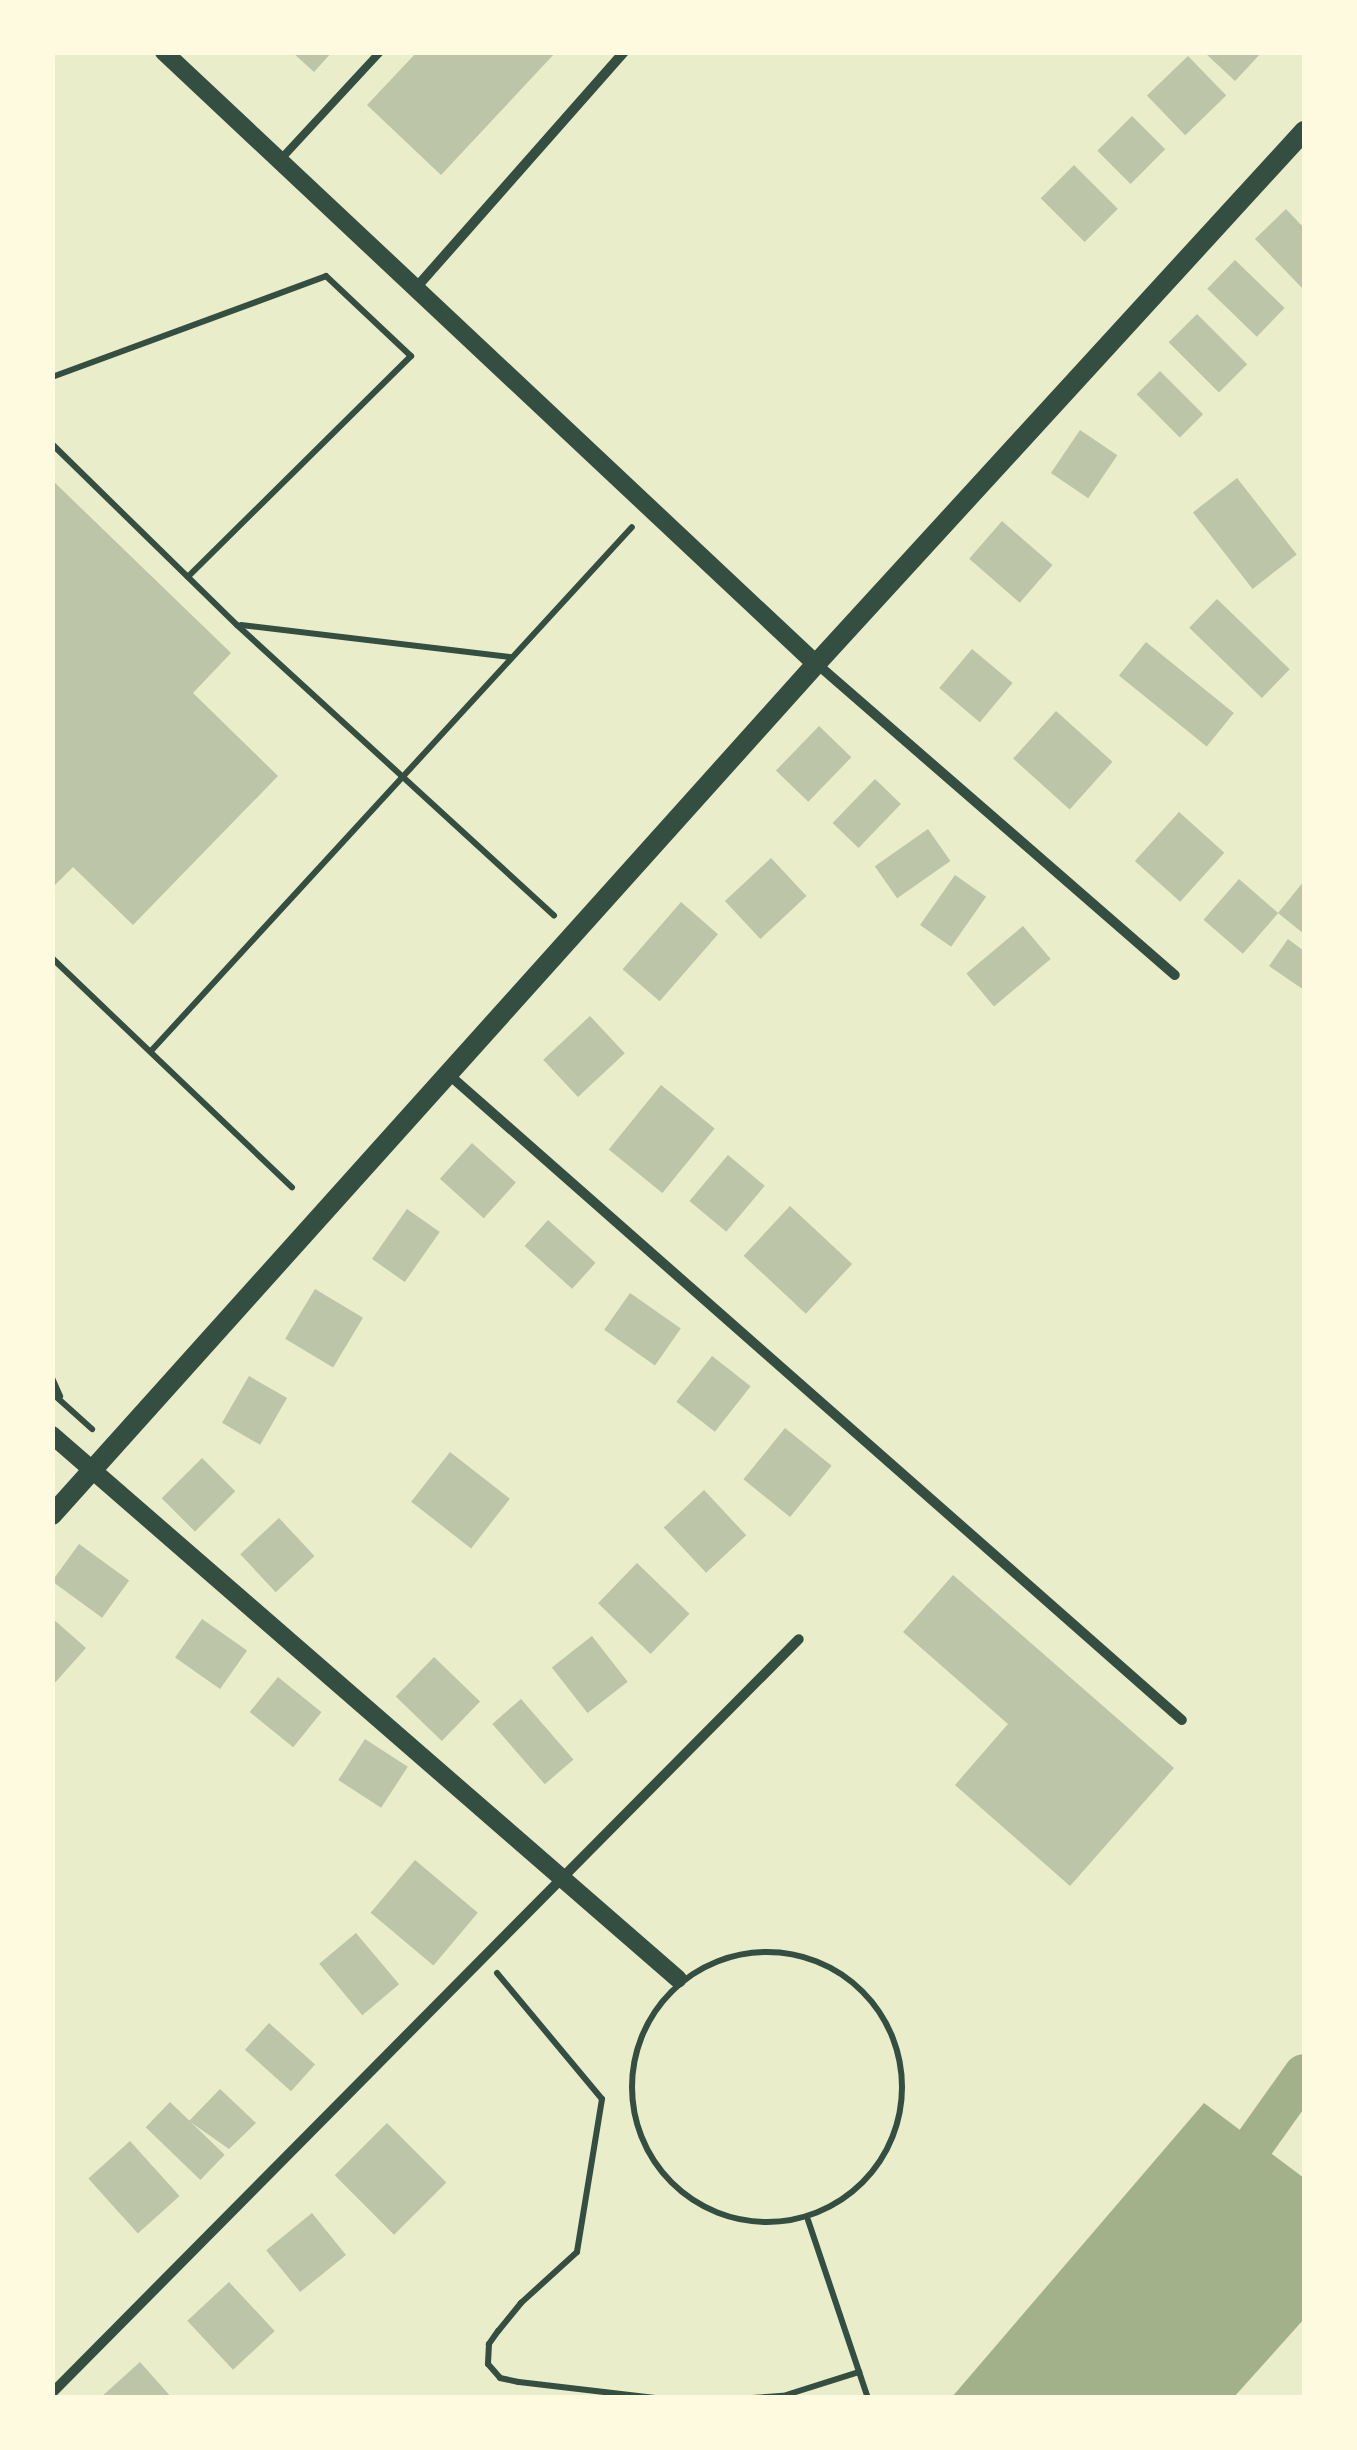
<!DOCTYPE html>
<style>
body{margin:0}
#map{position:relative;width:1357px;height:2450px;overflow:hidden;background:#e9edc9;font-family:Merriweather,serif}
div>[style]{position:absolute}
.water>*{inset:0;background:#a3b18a}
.canal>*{height:40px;margin:-20px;padding:0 20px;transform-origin:20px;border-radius:20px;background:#a3b18a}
.building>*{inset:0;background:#bcc5a7;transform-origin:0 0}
.path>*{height:6px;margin:-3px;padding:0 3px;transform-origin:3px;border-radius:3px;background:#344e41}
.path>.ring{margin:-3px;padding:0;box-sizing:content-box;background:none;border:6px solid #344e41;border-radius:50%}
.service>*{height:8px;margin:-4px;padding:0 4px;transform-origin:4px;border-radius:4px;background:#344e41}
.minor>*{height:10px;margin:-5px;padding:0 5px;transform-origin:5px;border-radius:5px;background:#344e41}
.tertiary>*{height:18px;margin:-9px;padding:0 9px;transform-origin:9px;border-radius:9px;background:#344e41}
.secondary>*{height:20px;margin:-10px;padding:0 10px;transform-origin:10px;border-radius:10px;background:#344e41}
span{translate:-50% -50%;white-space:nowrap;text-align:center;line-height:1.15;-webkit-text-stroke:8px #fefae0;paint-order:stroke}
.frame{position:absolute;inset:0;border:55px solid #fefae0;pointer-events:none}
</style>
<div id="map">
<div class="water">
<div style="clip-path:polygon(1204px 2103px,1304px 2178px,1304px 2319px,1234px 2397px,952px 2397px)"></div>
</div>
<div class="canal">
<div style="left:1225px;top:2185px;width:136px;rotate:-54.6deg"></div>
</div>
<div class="building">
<div style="clip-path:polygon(292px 52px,332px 52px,314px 72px)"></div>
<div style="clip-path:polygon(417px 52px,556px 52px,441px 175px,367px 105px)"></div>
<div style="clip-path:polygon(1204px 52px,1262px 52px,1235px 81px)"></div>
<div style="left:1188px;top:56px;width:55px;height:57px;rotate:46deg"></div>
<div style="left:1132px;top:116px;width:47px;height:49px;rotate:45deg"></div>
<div style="left:1074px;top:165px;width:62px;height:47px;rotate:45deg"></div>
<div style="clip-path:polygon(1286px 209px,1304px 228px,1302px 288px,1255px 239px)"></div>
<div style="left:1235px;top:260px;width:69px;height:40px;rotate:44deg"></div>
<div style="left:1197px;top:314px;width:71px;height:40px;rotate:45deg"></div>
<div style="left:1160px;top:371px;width:61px;height:33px;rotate:45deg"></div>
<div style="left:1080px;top:430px;width:45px;height:52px;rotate:34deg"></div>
<div style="left:1237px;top:478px;width:97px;height:56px;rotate:52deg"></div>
<div style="clip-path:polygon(52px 480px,231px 653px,193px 693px,278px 776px,133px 925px,73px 867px,52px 888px)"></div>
<div style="left:1002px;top:521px;width:67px;height:50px;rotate:41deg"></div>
<div style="left:1217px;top:599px;width:101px;height:40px;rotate:44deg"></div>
<div style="left:1146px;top:642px;width:113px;height:43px;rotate:39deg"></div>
<div style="left:972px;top:649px;width:53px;height:51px;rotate:40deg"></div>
<div style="left:1056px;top:711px;width:76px;height:64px;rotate:42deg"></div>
<div style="left:819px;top:726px;width:45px;height:62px;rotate:44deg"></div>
<div style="left:875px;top:779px;width:36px;height:61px;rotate:44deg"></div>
<div style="left:1179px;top:812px;width:61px;height:66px;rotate:42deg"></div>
<div style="left:928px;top:829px;width:39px;height:65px;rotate:55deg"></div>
<div style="left:771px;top:858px;width:52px;height:63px;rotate:47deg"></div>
<div style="left:955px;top:875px;width:38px;height:61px;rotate:35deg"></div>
<div style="left:1239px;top:879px;width:52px;height:54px;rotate:41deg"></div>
<div style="clip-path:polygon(1304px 881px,1304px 934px,1278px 913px)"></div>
<div style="left:681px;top:902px;width:49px;height:89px;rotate:41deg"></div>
<div style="left:1023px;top:926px;width:43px;height:74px;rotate:50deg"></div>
<div style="clip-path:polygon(1288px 939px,1304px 951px,1304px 990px,1269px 966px)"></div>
<div style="left:590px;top:1016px;width:51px;height:64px;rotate:47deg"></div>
<div style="left:661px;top:1085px;width:69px;height:83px;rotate:39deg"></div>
<div style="left:472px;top:1143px;width:59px;height:48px;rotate:42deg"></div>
<div style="left:728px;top:1155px;width:48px;height:60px;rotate:40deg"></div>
<div style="left:790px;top:1206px;width:85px;height:68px;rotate:43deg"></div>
<div style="left:407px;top:1209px;width:40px;height:61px;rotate:35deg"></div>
<div style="left:548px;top:1220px;width:64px;height:35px;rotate:42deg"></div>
<div style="left:315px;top:1289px;width:56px;height:58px;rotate:31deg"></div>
<div style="left:630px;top:1293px;width:62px;height:45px;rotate:35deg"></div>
<div style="left:712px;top:1356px;width:49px;height:58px;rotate:38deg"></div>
<div style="left:249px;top:1376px;width:44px;height:54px;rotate:30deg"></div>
<div style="left:785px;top:1428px;width:60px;height:66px;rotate:39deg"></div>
<div style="left:450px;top:1452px;width:76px;height:63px;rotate:38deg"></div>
<div style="left:202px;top:1458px;width:47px;height:57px;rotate:45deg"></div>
<div style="left:704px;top:1490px;width:62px;height:55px;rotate:47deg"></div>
<div style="left:279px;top:1518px;width:52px;height:53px;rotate:47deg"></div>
<div style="left:79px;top:1544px;width:62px;height:46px;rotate:36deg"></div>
<div style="left:637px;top:1563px;width:73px;height:56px;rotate:44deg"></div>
<div style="clip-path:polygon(953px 1575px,1174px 1768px,1070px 1886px,955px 1785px,1008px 1724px,903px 1632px)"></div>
<div style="clip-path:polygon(52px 1618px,86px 1648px,52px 1686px)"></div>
<div style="left:202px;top:1619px;width:55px;height:47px;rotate:35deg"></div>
<div style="left:592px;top:1636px;width:58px;height:51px;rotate:52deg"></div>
<div style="left:434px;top:1657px;width:64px;height:55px;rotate:44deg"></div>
<div style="left:278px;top:1677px;width:56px;height:45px;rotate:39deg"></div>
<div style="left:521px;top:1699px;width:80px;height:38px;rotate:49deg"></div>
<div style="left:365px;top:1739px;width:51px;height:49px;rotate:33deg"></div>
<div style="left:415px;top:1860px;width:82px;height:69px;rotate:40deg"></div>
<div style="left:356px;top:1933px;width:67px;height:48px;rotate:50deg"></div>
<div style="left:269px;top:2023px;width:62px;height:36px;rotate:42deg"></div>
<div style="clip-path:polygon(220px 2089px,256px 2123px,229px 2149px,189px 2121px)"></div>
<div style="left:170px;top:2102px;width:76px;height:35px;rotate:44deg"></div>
<div style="left:387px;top:2123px;width:84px;height:74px;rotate:45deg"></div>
<div style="left:130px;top:2141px;width:74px;height:56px;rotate:48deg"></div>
<div style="left:312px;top:2213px;width:54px;height:59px;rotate:51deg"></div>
<div style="left:229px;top:2282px;width:67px;height:57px;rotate:47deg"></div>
<div style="clip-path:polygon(140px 2362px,172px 2398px,100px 2398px)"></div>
</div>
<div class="path">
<div style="left:52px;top:377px;width:292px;rotate:-20.2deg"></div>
<div style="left:326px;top:276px;width:117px;rotate:43.3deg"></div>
<div style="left:411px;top:356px;width:314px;rotate:135.3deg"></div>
<div style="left:52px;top:444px;width:259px;rotate:44.4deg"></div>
<div style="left:237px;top:625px;width:430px;rotate:42.5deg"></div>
<div style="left:241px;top:625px;width:272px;rotate:6.8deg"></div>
<div style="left:52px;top:958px;width:332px;rotate:43.7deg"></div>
<div style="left:151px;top:1051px;width:711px;rotate:-47.45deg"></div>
<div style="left:52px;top:1378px;width:20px;rotate:66deg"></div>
<div style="left:52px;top:1393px;width:54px;rotate:42deg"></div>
<div class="ring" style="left:632px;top:1952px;width:264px;height:264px"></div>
<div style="left:497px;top:1973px;width:164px;rotate:50.2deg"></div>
<div style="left:602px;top:2099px;width:155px;rotate:99.3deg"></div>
<div style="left:577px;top:2252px;width:76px;rotate:137.7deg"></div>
<div style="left:521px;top:2303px;width:36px;rotate:129deg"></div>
<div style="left:498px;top:2331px;width:16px;rotate:125deg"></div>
<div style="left:489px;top:2344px;width:20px;rotate:93deg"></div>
<div style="left:488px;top:2364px;width:18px;rotate:49deg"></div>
<div style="left:500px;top:2378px;width:19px;rotate:12deg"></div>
<div style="left:519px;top:2382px;width:137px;rotate:6.7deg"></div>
<div style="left:808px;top:2220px;width:188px;rotate:71.4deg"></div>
<div style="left:752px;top:2398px;width:31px;rotate:-4deg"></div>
<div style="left:783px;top:2396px;width:80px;rotate:-17.5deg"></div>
</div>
<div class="service">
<div style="left:280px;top:160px;width:147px;rotate:-47.2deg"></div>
</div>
<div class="minor">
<div style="left:415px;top:289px;width:316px;rotate:-48.6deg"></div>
<div style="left:817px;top:664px;width:474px;rotate:41deg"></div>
<div style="left:447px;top:1073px;width:979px;rotate:41.36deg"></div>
<div style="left:52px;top:2393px;width:1061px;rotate:-45.27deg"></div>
</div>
<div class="tertiary">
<div style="left:164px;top:52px;width:894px;rotate:43.19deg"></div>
<div style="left:52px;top:1435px;width:829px;rotate:40.99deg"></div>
</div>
<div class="secondary">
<div style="left:52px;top:1515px;width:1144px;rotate:-48.08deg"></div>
<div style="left:816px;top:664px;width:723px;rotate:-47.52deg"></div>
</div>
<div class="frame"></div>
</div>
